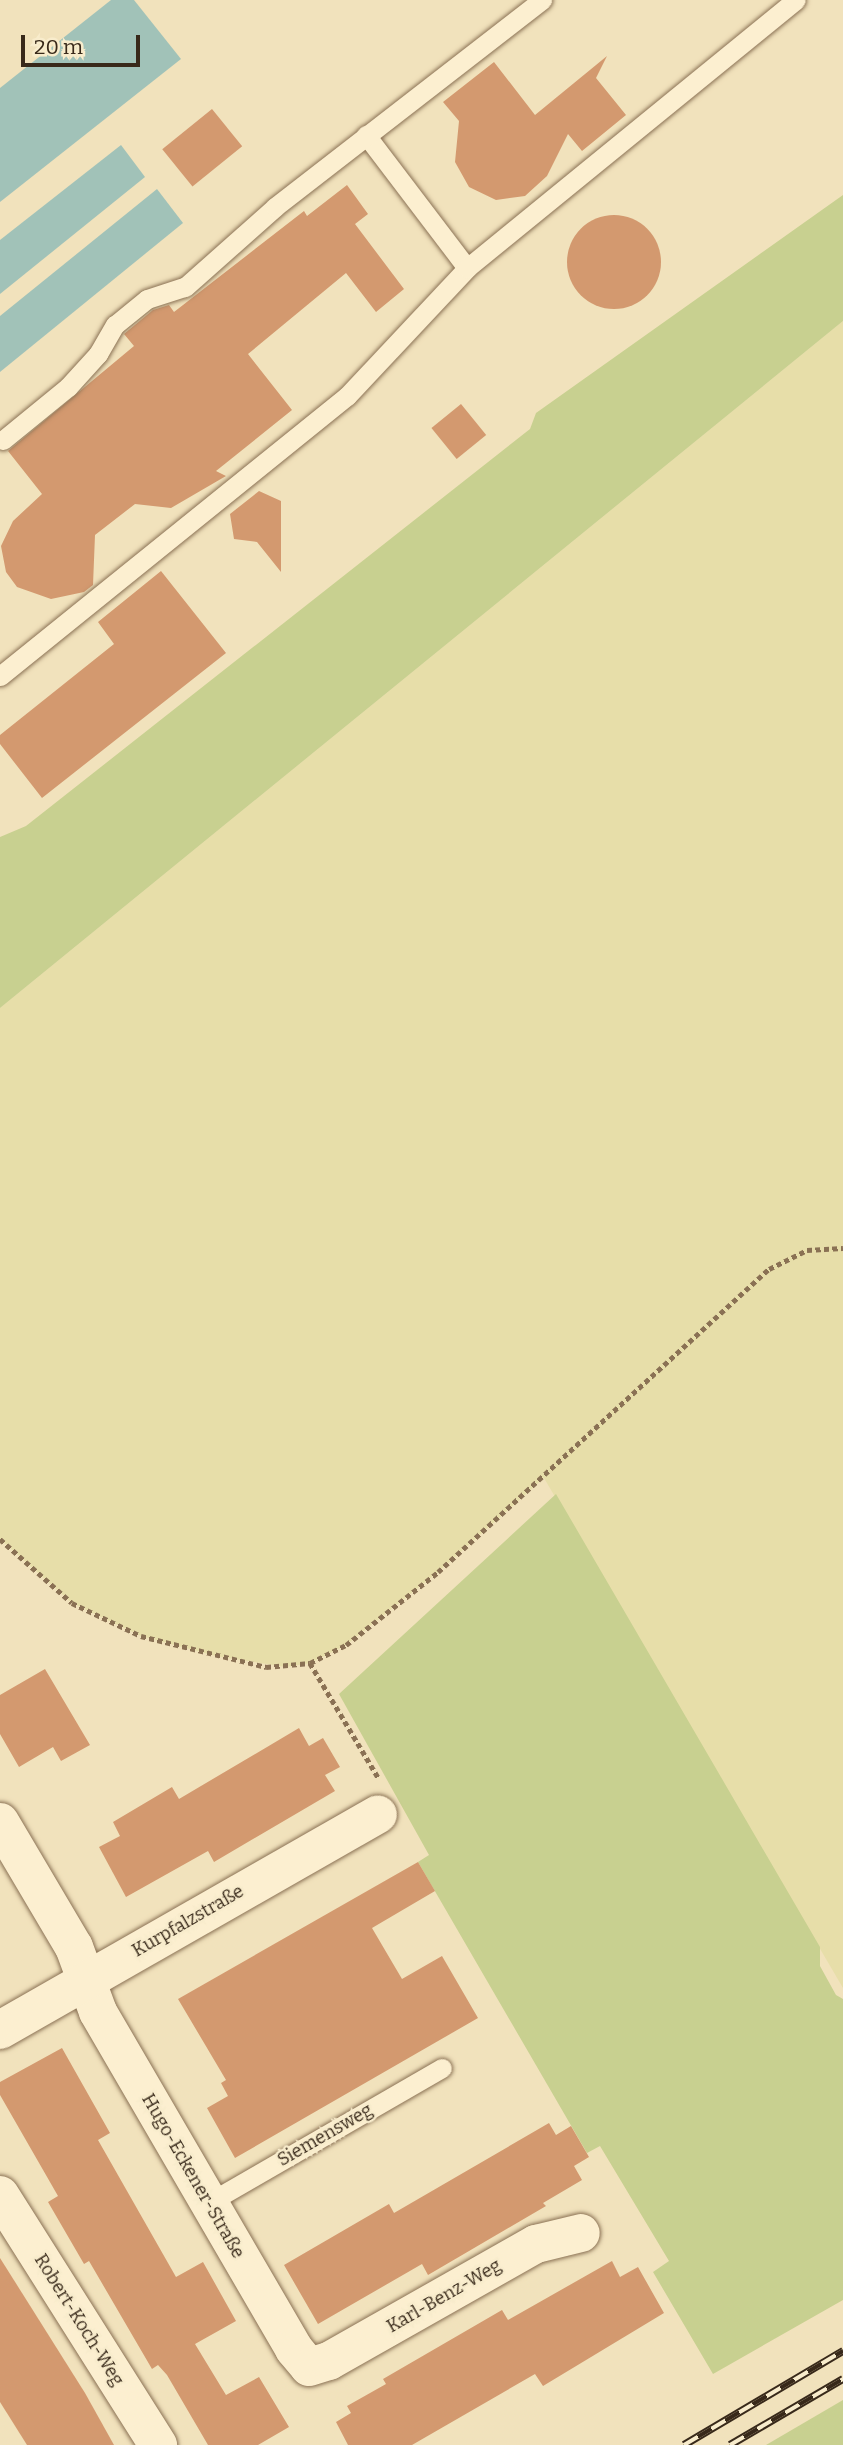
<!DOCTYPE html>
<meta charset="utf-8">
<style>
body{margin:0}
#map{position:relative;width:843px;height:2445px;overflow:hidden;background:#f1e2bc;font-family:Bitter,serif}
div>[style]{position:absolute}
.farmland>*{inset:0;background:#e7dea9}
.green>*{inset:0;background:#c8d090}
.water>*{inset:0;background:#a1c2b8}
.building>*{inset:0;background:#d3996f;transform-origin:0 0}
.round{border-radius:50%}
.path>*{height:4.5px;margin-top:-2.25px;transform-origin:0;background:repeating-linear-gradient(90deg,#8a7154 0 5px,transparent 0 8.5px)}
.roads{filter:drop-shadow(0 0 2px #8a7154) drop-shadow(0 0 2px #8a7154)}
.service>*{height:19px;margin:-9.5px;padding:0 9.5px;transform-origin:9.5px;border-radius:9.5px;background:#fcefd0}
.minor>*{height:38px;margin:-19px;padding:0 19px;transform-origin:19px;border-radius:19px;background:#fcefd0}
.rail>*{height:8px;margin-top:-4px;transform-origin:0;background:repeating-linear-gradient(90deg,#f8eccc 0 16px,#38291a 0 32px);box-sizing:border-box;border-block:2px solid #38291a}
span{translate:-50% -50%;white-space:nowrap;text-align:center;line-height:1.15;-webkit-text-stroke:5px #f8eccc;paint-order:stroke}
.street-label{font-size:18px;color:#38291a}
.scale{position:absolute;left:21px;top:35px;width:119px;height:32px;box-sizing:border-box;border:4px solid #38291a;border-top:0;padding-left:9px;font-size:21px;line-height:24px;white-space:nowrap;color:#38291a;-webkit-text-stroke:5px #f8eccc;paint-order:stroke}
</style>
<div id="map">
<div class="farmland">
<div style="clip-path:polygon(843px 321px,843px 1988px,544px 1478px,438px 1572px,346px 1645px,310px 1663px,286px 1667px,216px 1656px,141px 1636px,72px 1603px,0 1539px,0 1008px)"></div>
</div>
<div class="green">
<div style="clip-path:polygon(843px 195px,843px 321px,0 1008px,0 837px,26px 826px,530px 429px,536px 413px)"></div>
<div style="clip-path:polygon(556px 1494px,820px 1947px,820px 1966px,836px 1995px,843px 1999px,843px 2300px,713px 2374px,653px 2272px,669px 2261px,600px 2146px,587px 2153px,418px 1862px,429px 1855px,339px 1694px)"></div>
<div style="clip-path:polygon(843px 2400px,843px 2445px,766px 2445px)"></div>
</div>
<div class="water">
<div style="clip-path:polygon(111px 0,134px 0,181px 59px,0 202px,0 88px)"></div>
<div style="clip-path:polygon(121px 145px,145px 177px,0 294px,0 240px)"></div>
<div style="clip-path:polygon(157px 189px,183px 223px,0 372px,0 316px)"></div>
</div>
<div class="building">
<div style="clip-path:polygon(607px 56px,596px 78px,626px 115px,582px 151px,568px 134px,547px 176px,525px 196px,496px 200px,469px 187px,455px 162px,459px 121px,443px 102px,494px 62px,535px 115px)"></div>
<div style="left:212px;top:109px;width:48px;height:64px;rotate:51deg"></div>
<div style="clip-path:polygon(347px 185px,368px 214px,355px 224px,404px 289px,376px 312px,346px 273px,248px 354px,292px 410px,216px 471px,226px 476px,171px 508px,135px 504px,95px 535px,93px 585px,84px 592px,51px 599px,17px 587px,6px 572px,1px 546px,13px 521px,42px 494px,8px 451px,134px 346px,124px 334px,153px 310px,169px 305px,174px 312px,304px 211px,307px 216px)"></div>
<div class="round" style="left:567px;top:215px;width:94px;height:94px"></div>
<div style="left:461px;top:404px;width:40px;height:38px;rotate:51deg"></div>
<div style="clip-path:polygon(259px 491px,281px 501px,281px 572px,257px 542px,234px 539px,230px 514px)"></div>
<div style="clip-path:polygon(161px 571px,226px 653px,42px 798px,0 744px,0 735px,114px 644px,98px 622px)"></div>
<div style="clip-path:polygon(45px 1669px,90px 1745px,61px 1761px,53px 1747px,19px 1767px,0 1734px,0 1695px)"></div>
<div style="clip-path:polygon(299px 1728px,309px 1746px,323px 1738px,340px 1767px,325px 1775px,335px 1791px,214px 1862px,208px 1851px,126px 1897px,99px 1847px,120px 1836px,113px 1822px,172px 1787px,179px 1799px)"></div>
<div style="clip-path:polygon(418px 1862px,435px 1891px,372px 1928px,402px 1979px,442px 1956px,478px 2018px,235px 2158px,207px 2108px,228px 2096px,221px 2083px,226px 2080px,178px 1999px)"></div>
<div style="clip-path:polygon(62px 2048px,110px 2133px,98px 2140px,176px 2277px,203px 2262px,236px 2321px,195px 2344px,226px 2395px,259px 2377px,289px 2427px,258px 2445px,208px 2445px,167px 2375px,158px 2365px,152px 2369px,89px 2261px,84px 2264px,48px 2202px,58px 2196px,0 2095px,0 2082px)"></div>
<div style="clip-path:polygon(549px 2123px,556px 2135px,571px 2126px,589px 2157px,574px 2166px,582px 2180px,543px 2203px,546px 2206px,428px 2275px,422px 2264px,318px 2324px,284px 2265px,389px 2204px,394px 2213px)"></div>
<div style="clip-path:polygon(0 2258px,85px 2393px,114px 2445px,27px 2445px,0 2402px)"></div>
<div style="clip-path:polygon(612px 2261px,620px 2277px,638px 2267px,664px 2313px,543px 2386px,535px 2374px,412px 2445px,348px 2445px,336px 2422px,351px 2413px,347px 2406px,386px 2384px,383px 2379px,502px 2310px,508px 2320px)"></div>
</div>
<div class="path">
<div style="left:0;top:1539px;width:96px;rotate:41.6deg"></div>
<div style="left:72px;top:1603px;width:76px;rotate:25.6deg"></div>
<div style="left:141px;top:1636px;width:129px;rotate:13.9deg"></div>
<div style="left:266px;top:1667px;width:44px;rotate:-5.2deg"></div>
<div style="left:310px;top:1663px;width:40px;rotate:-26.6deg"></div>
<div style="left:346px;top:1645px;width:117px;rotate:-38.4deg"></div>
<div style="left:438px;top:1572px;width:449px;rotate:-42.5deg"></div>
<div style="left:769px;top:1269px;width:42px;rotate:-26.6deg"></div>
<div style="left:807px;top:1250px;width:36px;rotate:-3deg"></div>
<div style="left:310px;top:1663px;width:133px;rotate:59.2deg"></div>
</div>
<div class="roads">
<div class="service">
<div style="left:366px;top:135px;width:167px;rotate:52.8deg"></div>
<div style="left:3px;top:440px;width:84px;rotate:-39.2deg"></div>
<div style="left:68px;top:387px;width:45px;rotate:-47.7deg"></div>
<div style="left:98px;top:354px;width:34px;rotate:-60deg"></div>
<div style="left:115px;top:325px;width:41px;rotate:-39.1deg"></div>
<div style="left:147px;top:299px;width:40px;rotate:-18deg"></div>
<div style="left:185px;top:287px;width:120px;rotate:-41.6deg"></div>
<div style="left:275px;top:207px;width:338px;rotate:-37.8deg"></div>
<div style="left:0;top:676px;width:446px;rotate:-38.9deg"></div>
<div style="left:347px;top:396px;width:175px;rotate:-46.8deg"></div>
<div style="left:467px;top:268px;width:424px;rotate:-39.2deg"></div>
<div style="left:208px;top:2203px;width:270px;rotate:-30deg"></div>
</div>
<div class="minor">
<div style="left:0;top:1822px;width:145px;rotate:59.4deg"></div>
<div style="left:74px;top:1947px;width:69px;rotate:69.7deg"></div>
<div style="left:98px;top:2012px;width:390px;rotate:59.8deg"></div>
<div style="left:294px;top:2349px;width:23px;rotate:50deg"></div>
<div style="left:309px;top:2367px;width:21px;rotate:-17deg"></div>
<div style="left:329px;top:2361px;width:238px;rotate:-29.5deg"></div>
<div style="left:536px;top:2244px;width:46px;rotate:-13.7deg"></div>
<div style="left:0;top:2030px;width:435px;rotate:-29.7deg"></div>
<div style="left:0;top:2195px;width:296px;rotate:57.7deg"></div>
</div>
</div>
<div class="rail">
<div style="left:684px;top:2445px;width:185px;rotate:-30.6deg"></div>
<div style="left:730px;top:2445px;width:131px;rotate:-30.3deg"></div>
</div>
<div class="street-label">
<span style="left:188px;top:1921px;rotate:-30deg">Kurpfalzstraße</span>
<span style="left:325px;top:2135px;rotate:-30deg">Siemensweg</span>
<span style="left:193px;top:2176px;rotate:60deg">Hugo-Eckener-Straße</span>
<span style="left:444px;top:2296px;rotate:-30deg">Karl-Benz-Weg</span>
<span style="left:79px;top:2320px;rotate:58deg">Robert-Koch-Weg</span>
</div>
<div class="scale">20 m</div>
</div>
